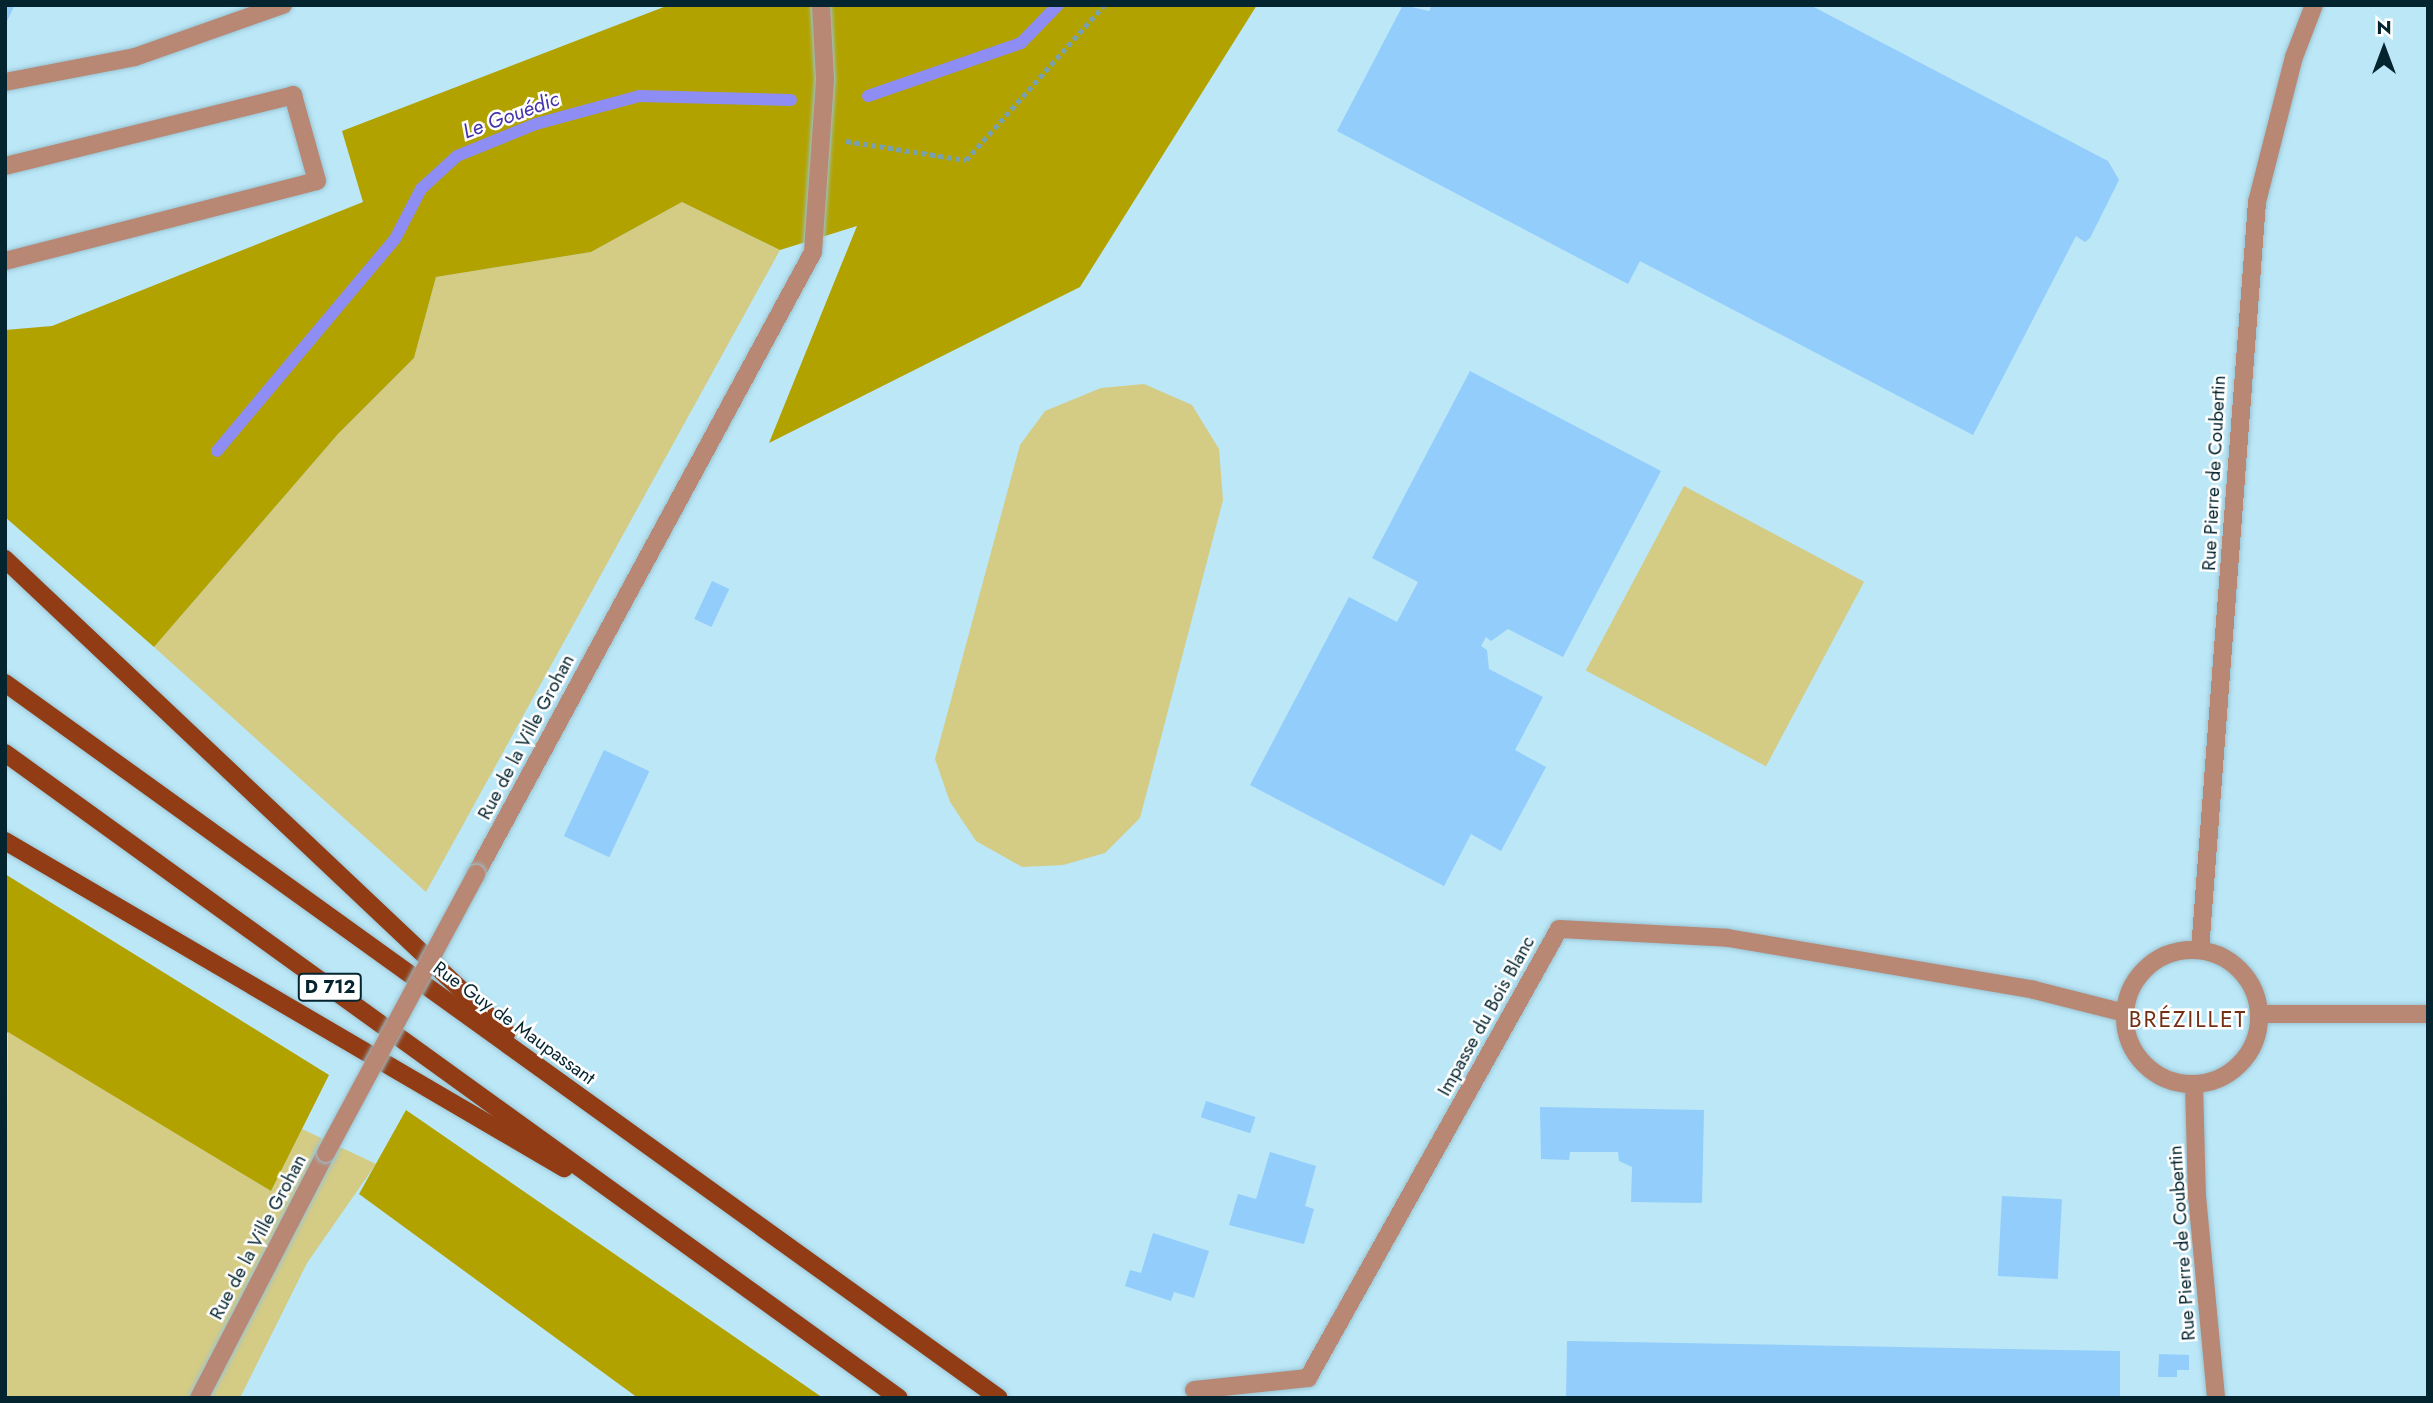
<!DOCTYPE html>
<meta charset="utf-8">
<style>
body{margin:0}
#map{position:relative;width:2433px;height:1403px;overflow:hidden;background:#bbe7f7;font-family:Jost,sans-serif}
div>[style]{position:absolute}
.green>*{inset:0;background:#d4cb85;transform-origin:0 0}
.forest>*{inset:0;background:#b2a200}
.stream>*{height:12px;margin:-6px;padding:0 6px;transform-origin:6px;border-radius:6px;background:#8e8df3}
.building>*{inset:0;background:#93cdfb;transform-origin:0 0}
.path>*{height:4.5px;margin-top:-2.25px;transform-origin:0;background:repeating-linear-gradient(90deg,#78a0ae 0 5px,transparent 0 8.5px)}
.roads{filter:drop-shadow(0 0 2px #9ac4d3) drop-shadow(0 0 2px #9ac4d3)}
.service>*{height:18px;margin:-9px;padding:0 9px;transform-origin:9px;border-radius:9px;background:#b98875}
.minor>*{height:18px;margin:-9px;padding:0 9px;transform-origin:9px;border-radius:9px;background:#b98875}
.tertiary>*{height:18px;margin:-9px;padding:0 9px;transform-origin:9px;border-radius:9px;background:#b98875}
.tertiary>.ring{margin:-9px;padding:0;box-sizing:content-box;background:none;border:18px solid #b98875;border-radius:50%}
.primary>*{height:18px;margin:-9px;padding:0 9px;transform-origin:9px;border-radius:9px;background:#913c14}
.bridges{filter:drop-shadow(0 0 2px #9ac4d3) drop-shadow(0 0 2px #9ac4d3)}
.tertiary-bridge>*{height:18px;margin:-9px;padding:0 9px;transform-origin:9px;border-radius:9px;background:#b98875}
span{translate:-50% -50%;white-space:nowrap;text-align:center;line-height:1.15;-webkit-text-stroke:5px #fff;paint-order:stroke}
.shield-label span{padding:2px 5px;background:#fff;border:2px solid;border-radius:5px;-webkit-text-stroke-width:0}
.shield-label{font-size:18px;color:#042530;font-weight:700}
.street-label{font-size:19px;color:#042530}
.water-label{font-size:21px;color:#4533a8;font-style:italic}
.quarter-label{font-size:23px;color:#713013;letter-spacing:2px}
.frame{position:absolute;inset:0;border:7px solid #042530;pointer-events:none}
.north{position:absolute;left:2349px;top:14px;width:70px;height:70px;-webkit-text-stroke:5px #fff;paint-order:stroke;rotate:0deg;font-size:19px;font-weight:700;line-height:28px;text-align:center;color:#042530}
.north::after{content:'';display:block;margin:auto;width:24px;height:32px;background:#042530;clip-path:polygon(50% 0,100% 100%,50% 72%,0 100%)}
</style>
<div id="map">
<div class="green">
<div style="clip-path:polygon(682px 202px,780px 250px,426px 892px,154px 647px,338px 434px,414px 358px,436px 277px,591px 252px)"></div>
<div style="clip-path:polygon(1144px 384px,1192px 405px,1219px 449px,1223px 500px,1140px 818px,1105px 853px,1063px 865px,1022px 867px,976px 841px,950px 802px,935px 759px,1020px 445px,1045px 411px,1101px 388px)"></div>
<div style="left:1684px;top:486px;width:204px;height:209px;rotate:28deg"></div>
<div style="clip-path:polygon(8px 1031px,271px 1191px,302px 1129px,376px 1164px,307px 1263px,240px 1398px,5px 1398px)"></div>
</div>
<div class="forest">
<div style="clip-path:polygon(669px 5px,1257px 5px,1080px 287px,769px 443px,857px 226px,780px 250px,682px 202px,591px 252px,436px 277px,414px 358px,338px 434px,154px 647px,5px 517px,5px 330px,52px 326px,363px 202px,342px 131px)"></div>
<div style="clip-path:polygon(5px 874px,329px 1075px,271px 1191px,8px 1032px,5px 1035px)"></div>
<div style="clip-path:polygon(406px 1110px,823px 1398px,638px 1398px,359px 1194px)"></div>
</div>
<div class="stream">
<div style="left:868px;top:96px;width:162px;rotate:-19.1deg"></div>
<div style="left:1021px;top:43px;width:53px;rotate:-45.8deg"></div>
<div style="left:217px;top:451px;width:277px;rotate:-50deg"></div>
<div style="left:395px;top:239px;width:56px;rotate:-62.5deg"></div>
<div style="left:421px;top:189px;width:49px;rotate:-42.5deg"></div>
<div style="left:457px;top:156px;width:85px;rotate:-22.1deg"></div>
<div style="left:536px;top:124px;width:107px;rotate:-15.2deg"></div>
<div style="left:639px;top:96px;width:152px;rotate:1.5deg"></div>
</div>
<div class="building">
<div style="clip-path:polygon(5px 5px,15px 5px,5px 25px)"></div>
<div style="clip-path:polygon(1403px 5px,1429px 11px,1432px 5px,1810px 5px,2108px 161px,2119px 180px,2090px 238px,2085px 242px,2076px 236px,1973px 435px,1640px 261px,1628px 284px,1337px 131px)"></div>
<div style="clip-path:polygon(1470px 371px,1661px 471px,1563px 657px,1508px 629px,1491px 641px,1486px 637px,1481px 646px,1487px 650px,1489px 669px,1543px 697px,1515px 750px,1546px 767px,1501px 851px,1471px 834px,1444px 886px,1250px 785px,1349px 597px,1397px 622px,1418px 582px,1372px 558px)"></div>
<div style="left:712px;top:581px;width:19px;height:42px;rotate:25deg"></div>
<div style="left:604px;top:750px;width:50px;height:95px;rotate:25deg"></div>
<div style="left:1206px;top:1101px;width:52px;height:17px;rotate:18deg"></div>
<div style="clip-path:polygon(1540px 1107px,1704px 1110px,1702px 1203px,1631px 1202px,1632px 1167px,1619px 1161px,1618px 1152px,1570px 1152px,1569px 1160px,1541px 1159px)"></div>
<div style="clip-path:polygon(1270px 1152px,1316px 1166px,1305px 1206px,1314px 1209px,1304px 1244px,1229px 1225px,1238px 1194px,1256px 1199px)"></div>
<div style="left:2002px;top:1196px;width:60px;height:80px;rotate:3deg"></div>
<div style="clip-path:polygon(1153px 1233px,1209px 1251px,1194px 1298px,1174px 1292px,1171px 1301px,1125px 1286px,1130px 1270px,1141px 1273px)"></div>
<div style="clip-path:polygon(1567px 1341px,2120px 1351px,2120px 1398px,1566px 1398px)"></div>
<div style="clip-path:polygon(2159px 1354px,2189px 1355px,2189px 1370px,2177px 1370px,2177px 1377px,2158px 1377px)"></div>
</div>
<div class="path">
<div style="left:846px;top:141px;width:121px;rotate:9deg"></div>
<div style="left:966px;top:160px;width:208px;rotate:-48.3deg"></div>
</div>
<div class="roads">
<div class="service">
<div style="left:5px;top:166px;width:297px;rotate:-13.8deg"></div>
<div style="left:293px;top:95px;width:89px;rotate:74.4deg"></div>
<div style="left:317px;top:181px;width:322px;rotate:165.6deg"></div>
</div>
<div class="minor">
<div style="left:5px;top:82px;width:132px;rotate:-10.9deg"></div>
<div style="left:135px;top:57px;width:157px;rotate:-19.4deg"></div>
<div style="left:2260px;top:1014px;width:168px"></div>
<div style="left:1194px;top:1390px;width:115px;rotate:-6deg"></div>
<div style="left:1308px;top:1378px;width:514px;rotate:-60.79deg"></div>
<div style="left:1559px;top:929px;width:169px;rotate:3deg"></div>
<div style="left:1728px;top:938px;width:310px;rotate:9.6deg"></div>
<div style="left:2034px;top:990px;width:94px;rotate:14.2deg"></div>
</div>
<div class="tertiary">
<div style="left:476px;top:874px;width:707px;rotate:-61.55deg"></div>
<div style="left:813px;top:252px;width:173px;rotate:-86deg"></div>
<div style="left:825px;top:79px;width:74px;rotate:-93.1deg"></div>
<div style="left:2200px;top:950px;width:750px;rotate:-85.64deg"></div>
<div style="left:2257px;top:202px;width:150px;rotate:-75.7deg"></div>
<div style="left:2294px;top:57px;width:56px;rotate:-69deg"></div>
<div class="ring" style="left:2125px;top:950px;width:116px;height:116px"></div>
<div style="left:2194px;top:1084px;width:112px;rotate:88.5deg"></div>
<div style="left:2197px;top:1196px;width:203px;rotate:84.6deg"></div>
<div style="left:199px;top:1398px;width:276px;rotate:-62.6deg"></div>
</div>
<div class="primary">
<div style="left:5px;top:559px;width:690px;rotate:43.36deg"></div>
<div style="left:5px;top:683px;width:1224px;rotate:35.73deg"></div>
<div style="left:5px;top:753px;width:1102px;rotate:35.81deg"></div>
<div style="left:5px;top:841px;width:648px;rotate:30.33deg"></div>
</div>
</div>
<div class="bridges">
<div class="tertiary-bridge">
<div style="left:326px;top:1153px;width:317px;rotate:-61.7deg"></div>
</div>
</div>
<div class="shield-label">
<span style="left:330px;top:987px">D 712</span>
</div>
<div class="street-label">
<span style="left:2214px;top:473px;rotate:-87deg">Rue Pierre de Coubertin</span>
<span style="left:526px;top:737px;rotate:-62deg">Rue de la Ville Grohan</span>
<span style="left:1486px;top:1016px;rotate:-61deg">Impasse du Bois Blanc</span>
<span style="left:514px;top:1023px;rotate:36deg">Rue Guy de Maupassant</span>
<span style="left:258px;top:1237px;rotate:-62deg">Rue de la Ville Grohan</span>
<span style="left:2182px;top:1243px;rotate:-94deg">Rue Pierre de Coubertin</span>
</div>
<div class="water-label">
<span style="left:511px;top:115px;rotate:-20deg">Le Gouédic</span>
</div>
<div class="quarter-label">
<span style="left:2188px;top:1019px">BRÉZILLET</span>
</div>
<div class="frame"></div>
<div class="north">N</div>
</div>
